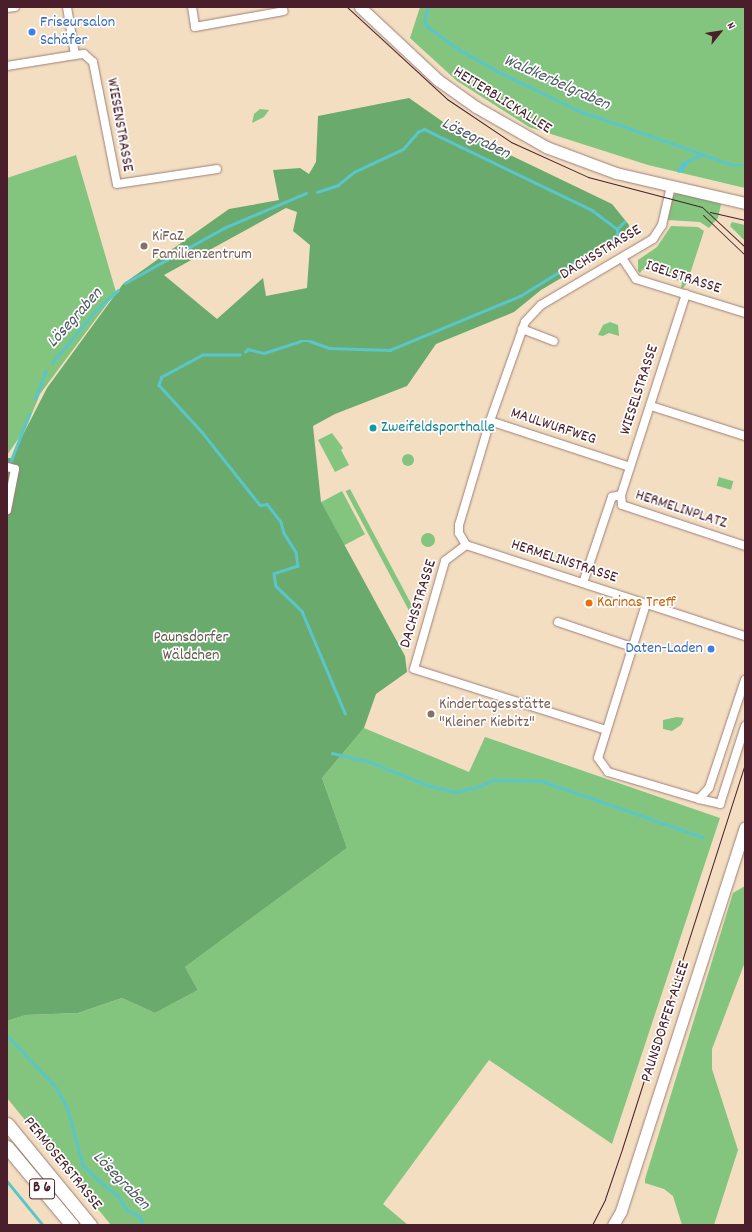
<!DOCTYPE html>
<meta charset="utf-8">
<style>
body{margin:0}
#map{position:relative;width:752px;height:1232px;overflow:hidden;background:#f3dec2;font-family:Dekko,sans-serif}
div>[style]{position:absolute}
.green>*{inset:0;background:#83c57e;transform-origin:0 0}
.round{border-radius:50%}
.forest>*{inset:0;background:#6aaa6d}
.stream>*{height:2.5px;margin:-1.25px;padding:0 1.25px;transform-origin:1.25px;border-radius:1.25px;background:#59c6cc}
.roads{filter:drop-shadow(0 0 1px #9e7e76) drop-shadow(0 0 1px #9e7e76)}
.street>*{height:8px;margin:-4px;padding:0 4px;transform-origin:4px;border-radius:4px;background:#fff}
.secondary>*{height:11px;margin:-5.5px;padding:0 5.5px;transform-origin:5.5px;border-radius:5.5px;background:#fff}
.primary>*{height:13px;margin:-6.5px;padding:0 6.5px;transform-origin:6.5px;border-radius:6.5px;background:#fff}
.tram>*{height:1px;margin:-0.5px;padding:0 0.5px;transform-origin:0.5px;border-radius:0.5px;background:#4a1f2b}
.dots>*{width:11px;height:11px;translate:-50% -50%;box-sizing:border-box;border:2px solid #fff;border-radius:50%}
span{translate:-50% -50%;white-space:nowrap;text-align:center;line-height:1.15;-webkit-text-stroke:3.5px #fff;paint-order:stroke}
.shield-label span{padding:1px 3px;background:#fff;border:1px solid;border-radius:3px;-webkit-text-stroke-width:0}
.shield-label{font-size:15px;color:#4a1f2b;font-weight:700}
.shop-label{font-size:16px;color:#366cbe}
.left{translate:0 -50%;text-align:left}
.right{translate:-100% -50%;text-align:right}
.street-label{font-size:16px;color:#4a1f2b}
.education-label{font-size:16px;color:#785e54}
.culture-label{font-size:16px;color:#0d838f}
.food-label{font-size:16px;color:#c56008}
.park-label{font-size:16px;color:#5e5948}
.water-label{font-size:17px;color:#4f5963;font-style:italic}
.frame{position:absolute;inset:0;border:8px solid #4a1f2b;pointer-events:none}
.north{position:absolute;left:700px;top:12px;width:40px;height:40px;-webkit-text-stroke:3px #fff;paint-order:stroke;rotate:60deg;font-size:11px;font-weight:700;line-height:16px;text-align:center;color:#4a1f2b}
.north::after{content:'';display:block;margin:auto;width:14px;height:18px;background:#4a1f2b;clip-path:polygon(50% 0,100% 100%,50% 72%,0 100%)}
</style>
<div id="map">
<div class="green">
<div style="clip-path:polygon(420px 7px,745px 7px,745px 188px,648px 165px,529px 127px,457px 81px,410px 38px)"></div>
<div style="clip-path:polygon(260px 109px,269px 110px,264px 117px,252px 123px,254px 114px)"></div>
<div style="clip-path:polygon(76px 155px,116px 292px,40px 394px,26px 428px,7px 455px,7px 178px)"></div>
<div style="clip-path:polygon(678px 192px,721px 204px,718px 218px,709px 228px,700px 222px,668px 220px,673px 196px)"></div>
<div style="clip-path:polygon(732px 222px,745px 225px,745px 241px,730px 226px)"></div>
<div style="clip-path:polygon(671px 226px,698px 227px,704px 231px,687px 283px,683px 288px,681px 288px,682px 282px,643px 269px,640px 273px,638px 271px,638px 260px,657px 247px)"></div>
<div style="clip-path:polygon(610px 322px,618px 325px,619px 336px,609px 333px,603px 336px,598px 335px,603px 325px)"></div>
<div style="clip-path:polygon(332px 433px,343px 448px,341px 450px,349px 465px,335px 472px,318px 440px)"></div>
<div class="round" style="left:402px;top:454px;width:12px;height:12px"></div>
<div style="left:719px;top:477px;width:15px;height:9px;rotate:16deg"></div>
<div style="left:350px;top:489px;width:136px;height:5px;rotate:62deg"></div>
<div style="left:342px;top:491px;width:49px;height:24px;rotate:62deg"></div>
<div class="round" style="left:421px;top:533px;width:14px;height:14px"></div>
<div style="clip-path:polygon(677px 717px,684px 718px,681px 725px,672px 731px,663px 729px,663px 720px)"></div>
<div style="clip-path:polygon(364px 728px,469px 772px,485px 737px,720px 818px,612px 1144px,489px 1060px,383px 1204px,408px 1225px,111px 1225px,7px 1098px,7px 1021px,26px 1015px,78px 1013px,122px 998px,155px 1013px,198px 990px,185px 967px,347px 848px,322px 778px)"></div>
<div style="clip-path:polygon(745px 886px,745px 962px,712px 1049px,712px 1069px,738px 1150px,714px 1225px,682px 1225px,673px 1196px,664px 1189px,645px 1183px,645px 1179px,733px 893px)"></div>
</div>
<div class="forest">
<div style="clip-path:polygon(evenodd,409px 98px,446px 124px,612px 204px,629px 225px,627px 239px,541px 290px,514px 312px,436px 344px,407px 386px,335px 414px,313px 426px,321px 502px,405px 656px,407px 672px,376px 694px,364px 728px,322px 778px,347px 848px,185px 967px,198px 990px,155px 1013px,122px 998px,78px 1013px,26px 1015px,7px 1021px,7px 458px,11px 458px,47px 388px,123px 284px,229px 209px,279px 200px,273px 170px,300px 168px,309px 174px,316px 162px,318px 116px,409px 98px,286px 208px,297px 212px,293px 231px,310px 245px,307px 288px,266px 296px,263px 278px,217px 319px,164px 275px,286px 208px)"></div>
</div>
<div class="stream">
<div style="left:428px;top:7px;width:14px;rotate:102deg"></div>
<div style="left:425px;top:21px;width:7px;rotate:63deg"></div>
<div style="left:428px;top:27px;width:39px;rotate:36deg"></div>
<div style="left:460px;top:50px;width:49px;rotate:29.2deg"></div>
<div style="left:503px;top:74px;width:82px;rotate:25.9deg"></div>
<div style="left:577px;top:110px;width:165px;rotate:19.4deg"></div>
<div style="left:733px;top:165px;width:12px"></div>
<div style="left:678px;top:171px;width:9px;rotate:-58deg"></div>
<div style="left:683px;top:163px;width:20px;rotate:-24deg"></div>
<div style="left:681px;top:171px;width:9px;rotate:-58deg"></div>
<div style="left:317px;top:192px;width:22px;rotate:-18deg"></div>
<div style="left:338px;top:185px;width:21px;rotate:-39deg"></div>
<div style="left:354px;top:172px;width:54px;rotate:-25.1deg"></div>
<div style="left:403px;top:149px;width:23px;rotate:-49deg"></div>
<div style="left:418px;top:132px;width:7px;rotate:-27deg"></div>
<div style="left:424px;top:129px;width:187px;rotate:25.7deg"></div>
<div style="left:592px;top:210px;width:31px;rotate:37deg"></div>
<div style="left:617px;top:229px;width:10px;rotate:-45deg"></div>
<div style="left:125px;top:283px;width:113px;rotate:-29.1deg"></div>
<div style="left:224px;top:228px;width:89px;rotate:-23.1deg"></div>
<div style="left:245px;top:352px;width:4px;rotate:-45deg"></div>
<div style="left:248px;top:349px;width:16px;rotate:14deg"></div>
<div style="left:264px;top:353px;width:38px;rotate:-18deg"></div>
<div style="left:300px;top:341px;width:10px"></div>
<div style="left:310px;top:341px;width:20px;rotate:20deg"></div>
<div style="left:329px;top:348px;width:61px;rotate:1.9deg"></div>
<div style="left:390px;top:350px;width:141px;rotate:-22.6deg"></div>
<div style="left:520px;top:296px;width:114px;rotate:-31.7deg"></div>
<div style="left:617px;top:236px;width:7px;rotate:-90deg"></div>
<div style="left:240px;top:355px;width:37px;rotate:180deg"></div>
<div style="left:203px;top:355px;width:47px;rotate:151.8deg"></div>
<div style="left:162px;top:377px;width:9px;rotate:111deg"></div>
<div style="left:159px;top:385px;width:64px;rotate:47.5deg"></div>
<div style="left:202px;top:432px;width:93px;rotate:51.5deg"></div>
<div style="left:260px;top:505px;width:7px;rotate:-8deg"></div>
<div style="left:267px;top:504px;width:23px;rotate:52deg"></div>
<div style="left:281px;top:522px;width:11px;rotate:75deg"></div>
<div style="left:284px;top:533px;width:22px;rotate:58deg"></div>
<div style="left:296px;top:552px;width:14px;rotate:82deg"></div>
<div style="left:298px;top:566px;width:25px;rotate:162deg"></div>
<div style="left:274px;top:574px;width:12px;rotate:81deg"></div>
<div style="left:276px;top:586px;width:36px;rotate:44deg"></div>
<div style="left:302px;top:611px;width:111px;rotate:67.1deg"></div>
<div style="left:52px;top:363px;width:67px;rotate:-50.4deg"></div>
<div style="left:95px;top:311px;width:31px;rotate:-42deg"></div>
<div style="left:35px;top:399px;width:30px;rotate:-69deg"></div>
<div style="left:10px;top:463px;width:53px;rotate:-68.8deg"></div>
<div style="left:332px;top:753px;width:39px;rotate:13deg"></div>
<div style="left:370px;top:762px;width:65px;rotate:21.8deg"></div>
<div style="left:430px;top:786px;width:26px;rotate:13deg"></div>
<div style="left:455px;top:792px;width:27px;rotate:-13deg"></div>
<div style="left:481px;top:786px;width:13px;rotate:-27deg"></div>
<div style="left:493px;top:780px;width:49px;rotate:1.2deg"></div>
<div style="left:542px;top:781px;width:170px;rotate:19.2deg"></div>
<div style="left:7px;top:1035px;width:71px;rotate:46.7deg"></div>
<div style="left:56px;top:1087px;width:25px;rotate:61deg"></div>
<div style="left:68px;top:1109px;width:58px;rotate:75deg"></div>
<div style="left:83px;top:1165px;width:20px;rotate:45deg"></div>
<div style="left:97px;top:1179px;width:27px;rotate:39deg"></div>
<div style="left:118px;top:1196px;width:17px;rotate:57deg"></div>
<div style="left:127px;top:1210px;width:12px;rotate:24deg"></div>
<div style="left:138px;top:1215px;width:6px;rotate:51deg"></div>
<div style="left:142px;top:1220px;width:5px;rotate:90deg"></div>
<div style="left:7px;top:1181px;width:57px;rotate:50.7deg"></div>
</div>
<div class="roads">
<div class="street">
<div style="left:67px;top:7px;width:49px;rotate:80.5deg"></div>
<div style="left:75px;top:55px;width:9px;rotate:-6deg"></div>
<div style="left:84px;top:54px;width:12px;rotate:42deg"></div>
<div style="left:93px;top:62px;width:124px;rotate:78.9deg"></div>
<div style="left:117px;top:184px;width:101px;rotate:-8.5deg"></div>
<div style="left:192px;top:7px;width:20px;rotate:81deg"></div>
<div style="left:195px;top:27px;width:90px;rotate:-10.2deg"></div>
<div style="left:7px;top:8px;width:8px;rotate:-7deg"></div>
<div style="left:7px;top:66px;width:69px;rotate:-9.2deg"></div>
<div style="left:622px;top:258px;width:25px;rotate:56deg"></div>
<div style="left:636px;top:279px;width:114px;rotate:17.3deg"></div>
<div style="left:686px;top:294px;width:211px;rotate:107.9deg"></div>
<div style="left:621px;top:495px;width:10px;rotate:84deg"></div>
<div style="left:622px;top:505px;width:130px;rotate:18.4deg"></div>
<div style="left:522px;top:329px;width:34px;rotate:21deg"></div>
<div style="left:651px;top:406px;width:99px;rotate:17.7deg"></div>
<div style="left:490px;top:421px;width:147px;rotate:18.2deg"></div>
<div style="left:7px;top:467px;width:8px;rotate:14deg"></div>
<div style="left:15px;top:469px;width:42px;rotate:101deg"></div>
<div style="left:466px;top:545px;width:14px;rotate:-120deg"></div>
<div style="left:459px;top:533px;width:8px;rotate:-90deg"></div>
<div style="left:459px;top:525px;width:109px;rotate:-73.4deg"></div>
<div style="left:490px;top:421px;width:105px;rotate:-70.5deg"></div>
<div style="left:525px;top:322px;width:23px;rotate:-47deg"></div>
<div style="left:541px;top:305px;width:130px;rotate:-30.5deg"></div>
<div style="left:653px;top:239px;width:17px;rotate:-57deg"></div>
<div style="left:662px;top:225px;width:40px;rotate:-77deg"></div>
<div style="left:466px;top:545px;width:26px;rotate:143deg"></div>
<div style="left:445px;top:561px;width:112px;rotate:106deg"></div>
<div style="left:414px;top:669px;width:201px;rotate:17.6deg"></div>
<div style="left:466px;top:545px;width:293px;rotate:18.1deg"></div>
<div style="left:583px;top:583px;width:91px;rotate:-71.4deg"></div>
<div style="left:612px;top:497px;width:9px;rotate:-13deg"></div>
<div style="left:646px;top:604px;width:161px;rotate:107.3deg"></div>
<div style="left:598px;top:758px;width:17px;rotate:54deg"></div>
<div style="left:608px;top:772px;width:95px;rotate:16.5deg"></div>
<div style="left:699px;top:799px;width:15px;rotate:-48deg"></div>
<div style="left:709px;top:788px;width:114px;rotate:-71.6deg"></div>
<div style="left:558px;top:622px;width:78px;rotate:18.7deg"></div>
<div style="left:699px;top:799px;width:22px;rotate:13deg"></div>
<div style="left:720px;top:804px;width:82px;rotate:-72.2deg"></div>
</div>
<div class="secondary">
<div style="left:360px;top:7px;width:107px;rotate:43.1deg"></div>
<div style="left:438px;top:80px;width:47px;rotate:35.4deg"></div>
<div style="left:476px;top:107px;width:81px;rotate:29.7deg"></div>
<div style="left:546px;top:147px;width:75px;rotate:20.4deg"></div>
<div style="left:616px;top:173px;width:132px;rotate:13.1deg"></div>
<div style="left:613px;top:1225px;width:16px;rotate:-60deg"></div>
<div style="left:621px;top:1211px;width:403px;rotate:-72.1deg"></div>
</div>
<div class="primary">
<div style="left:7px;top:1124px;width:131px;rotate:50.6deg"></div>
<div style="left:7px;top:1147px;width:102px;rotate:50.2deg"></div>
</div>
</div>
<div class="tram">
<div style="left:347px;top:7px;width:136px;rotate:42.6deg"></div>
<div style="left:447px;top:99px;width:77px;rotate:33.9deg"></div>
<div style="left:511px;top:142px;width:85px;rotate:24.4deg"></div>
<div style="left:588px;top:177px;width:118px;rotate:14.7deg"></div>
<div style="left:702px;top:207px;width:59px;rotate:42.9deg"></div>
<div style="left:710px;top:212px;width:36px;rotate:13deg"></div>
<div style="left:703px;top:215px;width:58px;rotate:43.6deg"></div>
<div style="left:592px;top:1225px;width:29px;rotate:-63deg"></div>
<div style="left:605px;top:1199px;width:53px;rotate:-71.2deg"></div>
<div style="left:622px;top:1149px;width:405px;rotate:-72.3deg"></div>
</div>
<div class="dots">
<div style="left:32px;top:32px;background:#3f7fe0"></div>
<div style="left:144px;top:246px;background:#8d6e63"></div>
<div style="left:373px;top:428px;background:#0f9aa8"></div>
<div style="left:589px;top:603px;background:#e8710a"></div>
<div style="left:711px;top:649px;background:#3f7fe0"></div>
<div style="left:431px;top:714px;background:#8d6e63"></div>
</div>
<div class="shield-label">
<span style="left:42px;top:1189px">B 6</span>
</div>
<div class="shop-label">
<span class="left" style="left:40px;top:32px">Friseursalon<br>Schäfer</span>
<span class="right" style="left:703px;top:649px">Daten-Laden</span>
</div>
<div class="street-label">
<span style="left:502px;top:101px;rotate:32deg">HEITERBLICKALLEE</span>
<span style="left:119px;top:125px;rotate:80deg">WIESENSTRASSE</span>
<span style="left:601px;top:253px;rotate:-31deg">DACHSSTRASSE</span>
<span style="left:683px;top:278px;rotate:18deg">IGELSTRASSE</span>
<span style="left:640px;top:390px;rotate:-72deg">WIESELSTRASSE</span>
<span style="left:553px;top:427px;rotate:18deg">MAULWURFWEG</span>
<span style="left:681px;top:510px;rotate:18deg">HERMELINPLATZ</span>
<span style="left:564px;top:562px;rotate:18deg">HERMELINSTRASSE</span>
<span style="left:419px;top:604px;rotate:-73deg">DACHSSTRASSE</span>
<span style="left:666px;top:1022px;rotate:-72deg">PAUNSDORFER ALLEE</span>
<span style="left:62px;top:1164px;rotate:51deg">PERMOSERSTRASSE</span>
</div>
<div class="education-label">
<span class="left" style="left:152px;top:246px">KiFaZ<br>Familienzentrum</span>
<span class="left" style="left:439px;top:714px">Kindertagesstätte<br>"Kleiner Kiebitz"</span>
</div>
<div class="culture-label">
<span class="left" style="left:381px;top:428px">Zweifeldsporthalle</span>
</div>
<div class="food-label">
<span class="left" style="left:597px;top:603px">Karinas Treff</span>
</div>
<div class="park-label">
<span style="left:191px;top:647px">Paunsdorfer<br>Wäldchen</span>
</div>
<div class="water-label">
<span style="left:556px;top:84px;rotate:24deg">Waldkerbelgraben</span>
<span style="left:475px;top:140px;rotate:26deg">Lösegraben</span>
<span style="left:76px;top:319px;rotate:-48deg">Lösegraben</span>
<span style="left:120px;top:1182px;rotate:46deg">Lösegraben</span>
</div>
<div class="frame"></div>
<div class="north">N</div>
</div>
